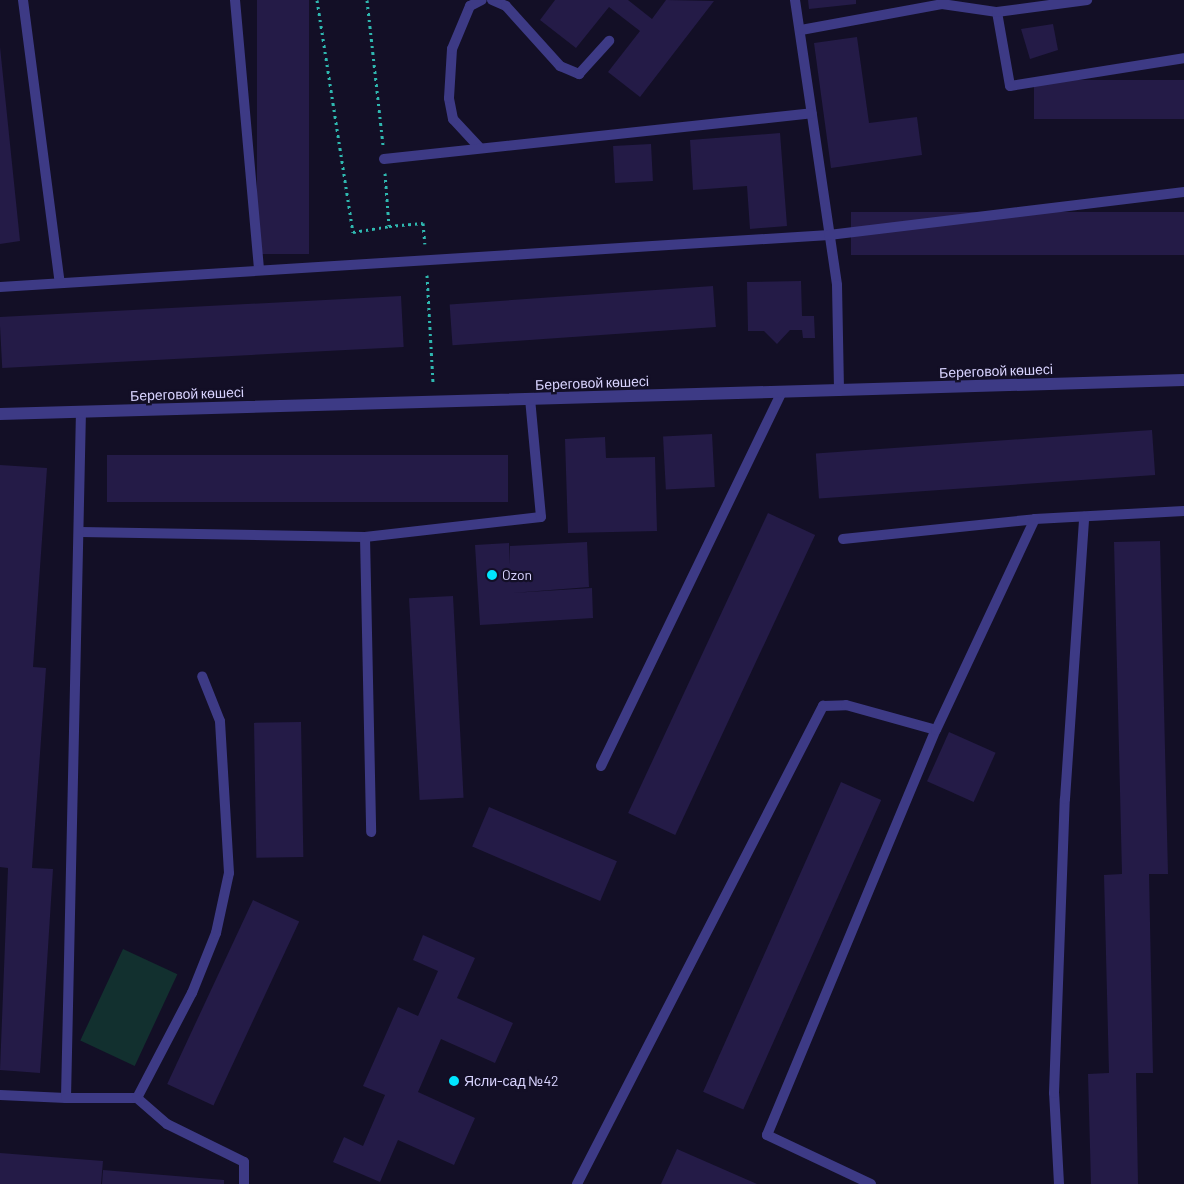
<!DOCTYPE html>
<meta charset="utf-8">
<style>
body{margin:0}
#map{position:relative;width:1184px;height:1184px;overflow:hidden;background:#130f26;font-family:Barlow,sans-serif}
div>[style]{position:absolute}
.green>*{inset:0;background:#12302f;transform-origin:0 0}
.building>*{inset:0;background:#241b47;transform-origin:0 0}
.path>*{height:3px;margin-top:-1.5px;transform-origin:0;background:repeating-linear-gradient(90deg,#2fb8b0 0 2.5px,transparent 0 6.5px)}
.service>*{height:10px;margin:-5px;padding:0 5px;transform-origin:5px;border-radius:5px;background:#3d3a85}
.minor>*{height:12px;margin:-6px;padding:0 6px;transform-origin:6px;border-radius:6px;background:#3d3a85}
.dots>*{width:14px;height:14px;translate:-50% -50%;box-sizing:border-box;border:2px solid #130f26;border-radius:50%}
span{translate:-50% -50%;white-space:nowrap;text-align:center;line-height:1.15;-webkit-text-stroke:4.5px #130f26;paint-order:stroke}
.street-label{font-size:14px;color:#d9d4ff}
.poi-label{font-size:14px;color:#d9d4ff}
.left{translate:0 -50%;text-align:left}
</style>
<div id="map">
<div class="green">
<div style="left:123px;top:949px;width:60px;height:101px;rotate:25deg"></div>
</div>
<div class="building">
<div style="left:257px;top:0;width:52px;height:254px"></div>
<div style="clip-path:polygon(555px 0,628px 0,652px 19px,666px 0,714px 1px,640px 97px,608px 72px,640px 31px,609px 7px,576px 48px,540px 20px)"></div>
<div style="clip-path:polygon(808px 0,856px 0,856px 4px,809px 9px)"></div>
<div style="clip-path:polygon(1053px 24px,1058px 50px,1030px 59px,1021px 29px)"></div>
<div style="clip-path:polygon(857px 37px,869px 123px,917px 117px,922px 155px,831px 168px,814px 43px)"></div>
<div style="clip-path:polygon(0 47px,20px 241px,0 244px)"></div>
<div style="left:1184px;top:80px;width:39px;height:150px;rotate:90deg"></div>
<div style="clip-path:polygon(780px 133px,787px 226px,750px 229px,747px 186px,693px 190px,690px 140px)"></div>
<div style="left:651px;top:144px;width:37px;height:38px;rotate:87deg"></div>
<div style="left:1184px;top:212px;width:43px;height:333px;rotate:90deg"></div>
<div style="clip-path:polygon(801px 281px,802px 316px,814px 316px,815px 338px,803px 338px,802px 330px,790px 330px,777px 344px,764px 331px,748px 331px,747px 282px)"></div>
<div style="left:713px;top:286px;width:41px;height:264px;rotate:86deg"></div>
<div style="left:401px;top:296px;width:51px;height:402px;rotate:87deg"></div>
<div style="left:1152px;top:430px;width:45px;height:337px;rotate:86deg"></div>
<div style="left:712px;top:434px;width:53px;height:49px;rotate:87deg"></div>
<div style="clip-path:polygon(605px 437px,606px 458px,655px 457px,657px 531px,568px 533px,565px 439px)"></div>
<div style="left:508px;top:455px;width:47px;height:401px;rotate:90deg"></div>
<div style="clip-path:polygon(0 465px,47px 468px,33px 667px,46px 668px,32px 868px,53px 869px,40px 1073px,0 1070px,8px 868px,0 867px)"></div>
<div style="left:768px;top:513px;width:52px;height:331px;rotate:25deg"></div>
<div style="clip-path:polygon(1160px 541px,1168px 874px,1149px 874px,1153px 1073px,1136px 1073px,1138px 1184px,1091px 1184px,1088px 1074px,1109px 1073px,1104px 875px,1122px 874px,1114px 542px)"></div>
<div style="clip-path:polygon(587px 542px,589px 587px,512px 593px,592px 588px,593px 618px,480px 625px,475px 545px,509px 543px,510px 565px,510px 546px)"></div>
<div style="left:453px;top:596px;width:202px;height:44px;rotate:87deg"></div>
<div style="left:301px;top:722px;width:135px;height:47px;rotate:89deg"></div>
<div style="left:949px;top:732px;width:51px;height:54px;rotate:24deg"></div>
<div style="left:841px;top:782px;width:44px;height:339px;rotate:24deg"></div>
<div style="left:489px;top:807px;width:139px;height:43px;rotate:23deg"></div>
<div style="left:253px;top:900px;width:51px;height:203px;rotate:25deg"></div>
<div style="clip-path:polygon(423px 935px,475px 958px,457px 998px,513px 1023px,495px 1063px,441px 1039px,418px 1092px,475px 1118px,454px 1165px,398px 1140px,380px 1182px,333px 1162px,344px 1137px,363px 1146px,385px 1095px,363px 1086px,398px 1007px,418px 1016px,438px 971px,413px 960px)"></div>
<div style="clip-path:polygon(677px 1149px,757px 1184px,661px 1184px)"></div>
<div style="clip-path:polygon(0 1153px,103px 1161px,101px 1184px,0 1184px)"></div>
<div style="clip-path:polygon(103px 1170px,224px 1180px,224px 1184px,102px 1184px)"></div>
</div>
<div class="path">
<div style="left:317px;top:0;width:235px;rotate:81.2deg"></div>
<div style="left:353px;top:232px;width:36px;rotate:-9deg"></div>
<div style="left:367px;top:0;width:146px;rotate:83.7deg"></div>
<div style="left:385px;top:173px;width:53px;rotate:85.7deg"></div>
<div style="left:389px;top:226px;width:34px;rotate:-5deg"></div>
<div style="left:423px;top:223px;width:21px;rotate:85deg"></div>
<div style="left:427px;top:275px;width:109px;rotate:86.8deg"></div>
</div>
<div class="service">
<div style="left:23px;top:0;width:285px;rotate:82.6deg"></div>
<div style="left:235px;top:0;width:271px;rotate:84.9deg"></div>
<div style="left:492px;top:0;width:15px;rotate:23deg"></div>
<div style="left:506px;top:6px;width:81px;rotate:48deg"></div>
<div style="left:560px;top:66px;width:21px;rotate:23deg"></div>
<div style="left:579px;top:74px;width:45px;rotate:-47.7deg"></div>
<div style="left:795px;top:0;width:288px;rotate:81.6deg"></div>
<div style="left:837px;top:285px;width:106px;rotate:88.9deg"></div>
<div style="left:997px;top:12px;width:75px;rotate:80deg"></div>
<div style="left:1010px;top:86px;width:176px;rotate:-9.1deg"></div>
<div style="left:801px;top:30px;width:143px;rotate:-10.4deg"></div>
<div style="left:942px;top:4px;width:56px;rotate:8.3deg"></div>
<div style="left:997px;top:12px;width:91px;rotate:-7.6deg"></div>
<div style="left:479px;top:147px;width:38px;rotate:-133deg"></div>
<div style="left:453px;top:119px;width:21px;rotate:-101deg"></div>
<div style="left:449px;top:98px;width:49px;rotate:-86.5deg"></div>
<div style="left:452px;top:49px;width:47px;rotate:-67.3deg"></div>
<div style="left:470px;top:6px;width:13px;rotate:-27deg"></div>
<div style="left:384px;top:159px;width:430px;rotate:-6.1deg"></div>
<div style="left:0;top:287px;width:831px;rotate:-3.59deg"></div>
<div style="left:829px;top:235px;width:358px;rotate:-6.9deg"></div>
<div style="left:81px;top:532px;width:284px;rotate:1deg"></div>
<div style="left:365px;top:537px;width:177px;rotate:-6.5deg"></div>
<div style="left:541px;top:517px;width:119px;rotate:-95.3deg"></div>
<div style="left:365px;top:537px;width:295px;rotate:88.8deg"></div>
<div style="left:843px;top:539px;width:193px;rotate:-5.9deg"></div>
<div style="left:1035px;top:519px;width:149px;rotate:-3.1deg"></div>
<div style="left:601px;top:766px;width:415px;rotate:-64.2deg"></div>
<div style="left:0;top:1095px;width:66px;rotate:2.6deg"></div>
<div style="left:66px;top:1098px;width:686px;rotate:-88.75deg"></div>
<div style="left:66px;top:1098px;width:71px"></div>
<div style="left:137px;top:1098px;width:40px;rotate:41deg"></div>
<div style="left:167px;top:1124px;width:86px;rotate:26.3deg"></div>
<div style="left:244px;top:1162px;width:22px;rotate:90deg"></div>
<div style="left:137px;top:1098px;width:119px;rotate:-62.4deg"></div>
<div style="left:192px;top:993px;width:65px;rotate:-68.2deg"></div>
<div style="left:216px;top:933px;width:61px;rotate:-77.8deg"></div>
<div style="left:229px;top:873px;width:152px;rotate:-93.4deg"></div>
<div style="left:220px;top:721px;width:48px;rotate:-111.8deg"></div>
<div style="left:577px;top:1184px;width:538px;rotate:-62.77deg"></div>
<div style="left:823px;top:706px;width:23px;rotate:-2deg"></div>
<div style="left:846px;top:705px;width:93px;rotate:15.5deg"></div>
<div style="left:871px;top:1184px;width:115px;rotate:-154.8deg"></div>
<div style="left:767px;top:1135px;width:439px;rotate:-67.4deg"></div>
<div style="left:936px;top:730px;width:233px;rotate:-64.9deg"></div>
<div style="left:1059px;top:1184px;width:91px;rotate:-93.1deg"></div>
<div style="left:1054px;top:1093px;width:294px;rotate:-87.9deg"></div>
<div style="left:1065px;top:799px;width:283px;rotate:-86.1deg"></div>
</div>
<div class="minor">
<div style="left:0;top:414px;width:1184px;rotate:-1.64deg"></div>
</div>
<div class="dots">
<div style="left:492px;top:575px;background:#00e5ff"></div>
<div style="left:454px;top:1081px;background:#00e5ff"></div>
</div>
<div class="street-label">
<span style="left:996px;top:371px;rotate:-2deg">Береговой көшесі</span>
<span style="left:592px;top:383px;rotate:-2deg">Береговой көшесі</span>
<span style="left:187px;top:394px;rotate:-2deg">Береговой көшесі</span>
</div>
<div class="poi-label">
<span class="left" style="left:502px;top:575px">Ozon</span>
<span class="left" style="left:464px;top:1081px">Ясли-сад №42</span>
</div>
</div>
